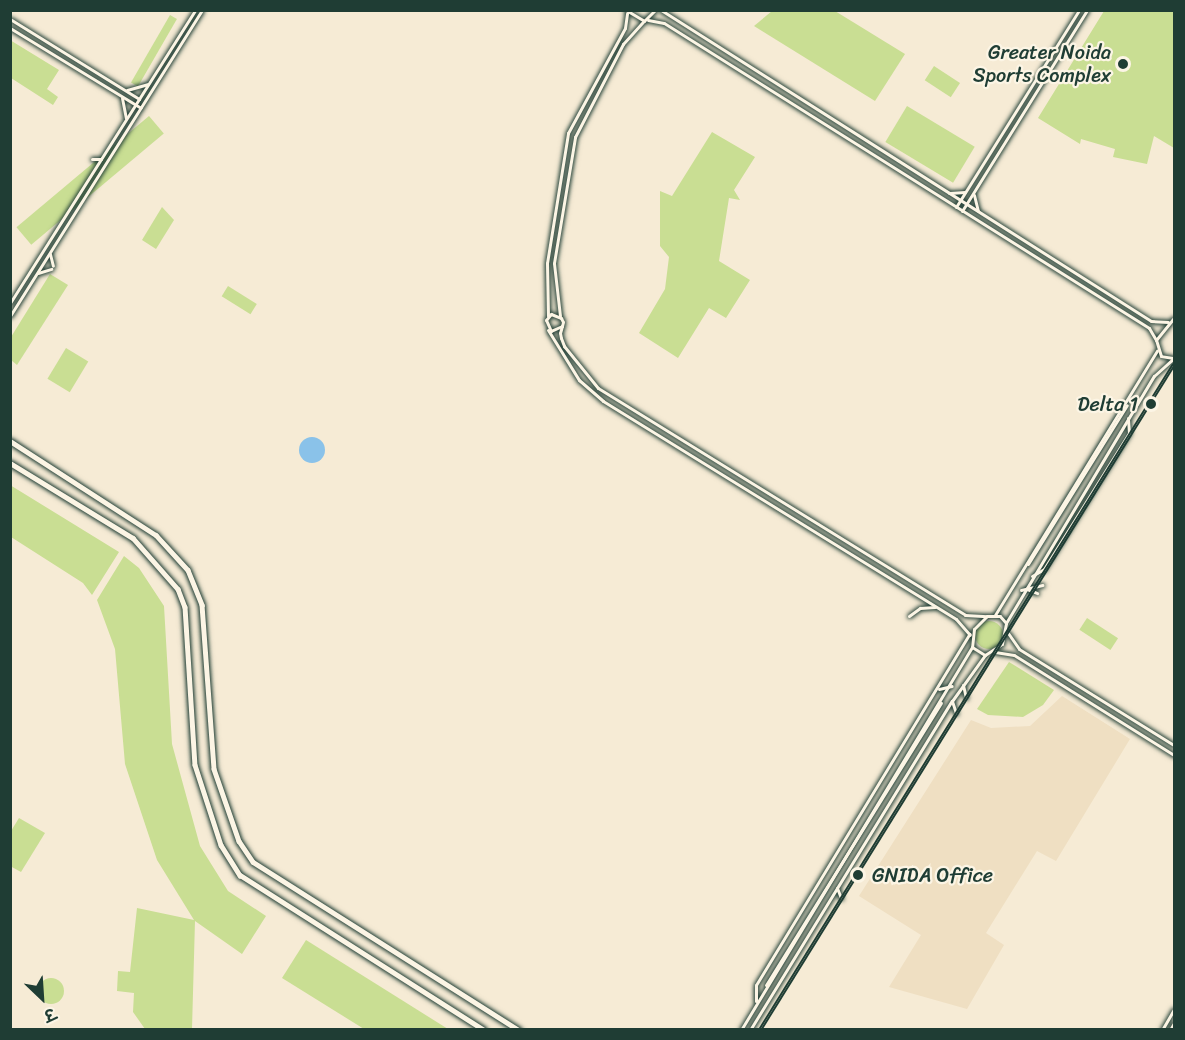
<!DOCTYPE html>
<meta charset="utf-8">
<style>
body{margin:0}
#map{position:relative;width:1185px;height:1040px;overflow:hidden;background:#f6ebd5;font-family:Sriracha,"Playpen Sans Deva",sans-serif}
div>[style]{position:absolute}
.built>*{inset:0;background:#efdfc2}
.green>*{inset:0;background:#c9de93;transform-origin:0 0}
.round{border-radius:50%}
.water>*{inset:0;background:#8ac2e9}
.roads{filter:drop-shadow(0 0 2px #1f3d34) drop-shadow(0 0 2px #1f3d34)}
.minor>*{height:3px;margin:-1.5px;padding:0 1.5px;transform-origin:1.5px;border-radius:1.5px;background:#fcf5e5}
.major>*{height:4.5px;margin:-2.25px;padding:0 2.25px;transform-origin:2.25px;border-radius:2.25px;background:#fcf5e5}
.rail>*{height:4px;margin-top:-2px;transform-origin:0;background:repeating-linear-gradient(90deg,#fcf5e5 0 4.5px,#1f3d34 0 9px);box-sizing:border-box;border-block:2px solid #1f3d34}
.dots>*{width:16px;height:16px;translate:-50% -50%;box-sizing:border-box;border:3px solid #fcf5e5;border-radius:50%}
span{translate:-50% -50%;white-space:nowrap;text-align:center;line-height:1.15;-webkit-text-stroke:4.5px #fcf5e5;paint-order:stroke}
.poi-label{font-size:20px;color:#1f3d34}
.right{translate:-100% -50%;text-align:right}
.left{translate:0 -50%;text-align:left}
.frame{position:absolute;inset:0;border:12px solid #1f3d34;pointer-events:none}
.north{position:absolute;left:12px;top:968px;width:60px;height:60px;-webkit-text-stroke:4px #fcf5e5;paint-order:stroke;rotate:155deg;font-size:16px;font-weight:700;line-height:24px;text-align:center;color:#1f3d34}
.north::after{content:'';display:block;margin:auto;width:21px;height:27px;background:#1f3d34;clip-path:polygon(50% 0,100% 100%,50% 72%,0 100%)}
</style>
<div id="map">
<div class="built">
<div style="clip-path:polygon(1062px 696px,1130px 739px,1056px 861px,1037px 851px,986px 933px,1004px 945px,967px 1009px,889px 987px,921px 935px,859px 896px,971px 720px,991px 728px,1030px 726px)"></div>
</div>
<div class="green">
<div style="clip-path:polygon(772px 11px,835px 11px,905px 54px,875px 101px,754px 26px)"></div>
<div style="clip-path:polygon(1104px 11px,1174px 11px,1174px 148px,1154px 136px,1147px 164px,1113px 157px,1115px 149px,1081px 139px,1080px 144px,1038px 118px)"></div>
<div style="left:170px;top:15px;width:8px;height:78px;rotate:30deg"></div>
<div style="clip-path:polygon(10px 40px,59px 70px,47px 89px,58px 97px,53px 105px,11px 78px)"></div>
<div style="left:934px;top:66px;width:31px;height:17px;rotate:33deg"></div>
<div style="left:907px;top:106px;width:79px;height:42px;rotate:31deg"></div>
<div style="left:149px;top:116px;width:23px;height:173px;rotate:50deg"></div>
<div style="clip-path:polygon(712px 132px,755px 157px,734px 190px,740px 200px,729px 198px,719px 261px,750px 280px,726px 318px,709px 308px,678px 358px,639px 333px,665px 289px,669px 257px,660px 246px,660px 191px,672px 196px)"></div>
<div style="clip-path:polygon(162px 207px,174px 220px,156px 249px,142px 240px)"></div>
<div style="clip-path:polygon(50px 274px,68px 285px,17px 365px,11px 360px,11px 337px)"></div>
<div style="left:228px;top:286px;width:34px;height:12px;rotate:32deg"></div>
<div style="left:66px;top:348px;width:26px;height:36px;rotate:31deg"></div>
<div style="clip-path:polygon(10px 485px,119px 552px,92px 595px,83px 583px,11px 537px)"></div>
<div style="clip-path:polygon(124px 556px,139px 568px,164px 606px,172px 744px,200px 846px,228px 891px,266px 916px,242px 954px,195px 921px,192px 1029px,145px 1029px,133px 1012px,134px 993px,117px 991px,118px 971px,130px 972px,137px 908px,194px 920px,157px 860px,125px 764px,115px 649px,97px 600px)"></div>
<div style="left:1087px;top:618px;width:37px;height:14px;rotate:33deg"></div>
<div class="round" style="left:975px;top:621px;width:28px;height:28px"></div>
<div style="clip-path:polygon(1009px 662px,1054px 690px,1043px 705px,1023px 717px,988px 715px,977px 709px)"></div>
<div style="clip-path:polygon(19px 818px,45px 833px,21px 872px,10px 866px,11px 831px)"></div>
<div style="clip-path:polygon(306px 940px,448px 1029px,364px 1029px,282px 978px)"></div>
<div class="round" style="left:38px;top:978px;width:26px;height:26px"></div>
</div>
<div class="water">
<div class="round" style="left:299px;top:437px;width:26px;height:26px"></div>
</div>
<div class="roads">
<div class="minor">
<div style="left:626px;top:10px;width:21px;rotate:31deg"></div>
<div style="left:644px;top:21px;width:16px;rotate:-45deg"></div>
<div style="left:661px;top:10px;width:580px;rotate:32.4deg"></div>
<div style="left:1151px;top:321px;width:17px;rotate:3deg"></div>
<div style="left:10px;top:19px;width:152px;rotate:31.8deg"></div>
<div style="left:648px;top:20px;width:16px;rotate:11deg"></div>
<div style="left:664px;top:23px;width:573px;rotate:32.16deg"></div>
<div style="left:1149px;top:328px;width:14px;rotate:60deg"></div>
<div style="left:10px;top:28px;width:153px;rotate:31.4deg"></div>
<div style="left:127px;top:90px;width:22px;rotate:-16deg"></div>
<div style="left:122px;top:98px;width:20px;rotate:79deg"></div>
<div style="left:92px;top:159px;width:9px"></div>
<div style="left:949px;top:193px;width:16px;rotate:-4deg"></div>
<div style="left:974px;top:195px;width:16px;rotate:76deg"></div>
<div style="left:956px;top:207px;width:232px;rotate:-58deg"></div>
<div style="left:962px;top:211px;width:237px;rotate:-58.1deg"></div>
<div style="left:50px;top:254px;width:12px;rotate:76deg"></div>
<div style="left:38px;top:273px;width:14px;rotate:-17deg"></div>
<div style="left:10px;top:303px;width:347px;rotate:-57.7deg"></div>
<div style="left:10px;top:316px;width:361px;rotate:-57.9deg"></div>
<div style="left:548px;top:316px;width:53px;rotate:-91.1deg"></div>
<div style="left:547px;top:263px;width:132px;rotate:-80.8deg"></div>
<div style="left:568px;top:133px;width:119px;rotate:-61.5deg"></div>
<div style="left:625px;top:28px;width:15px;rotate:-82deg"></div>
<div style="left:560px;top:316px;width:53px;rotate:-96.5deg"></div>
<div style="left:554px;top:263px;width:128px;rotate:-80.5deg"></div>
<div style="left:575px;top:137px;width:105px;rotate:-62.7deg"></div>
<div style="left:623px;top:44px;width:31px;rotate:-48deg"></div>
<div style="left:562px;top:326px;width:12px;rotate:156deg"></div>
<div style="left:551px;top:331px;width:12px;rotate:-114deg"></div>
<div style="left:546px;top:320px;width:8px;rotate:-50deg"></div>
<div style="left:551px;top:314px;width:11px;rotate:22deg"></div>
<div style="left:561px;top:318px;width:4px;rotate:63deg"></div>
<div style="left:563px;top:322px;width:4px;rotate:104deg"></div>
<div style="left:562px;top:326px;width:7px;rotate:106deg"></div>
<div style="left:560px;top:333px;width:5px;rotate:79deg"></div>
<div style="left:561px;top:338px;width:9px;rotate:69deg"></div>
<div style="left:564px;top:346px;width:54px;rotate:51deg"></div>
<div style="left:598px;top:388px;width:432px;rotate:31.7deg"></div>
<div style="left:965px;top:615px;width:22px;rotate:3deg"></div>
<div style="left:548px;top:330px;width:59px;rotate:58.2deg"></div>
<div style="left:579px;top:380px;width:32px;rotate:41deg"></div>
<div style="left:603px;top:401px;width:415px;rotate:31.7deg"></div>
<div style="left:956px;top:619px;width:21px;rotate:49deg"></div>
<div style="left:1173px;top:358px;width:12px;rotate:-171deg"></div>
<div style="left:1161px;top:356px;width:17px;rotate:-107deg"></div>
<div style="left:1156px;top:340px;width:28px;rotate:-51deg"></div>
<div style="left:1028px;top:564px;width:187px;rotate:-58.1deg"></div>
<div style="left:1032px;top:576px;width:14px;rotate:-30deg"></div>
<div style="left:1044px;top:569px;width:160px;rotate:-58deg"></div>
<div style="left:1129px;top:433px;width:15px;rotate:-94deg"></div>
<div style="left:1027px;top:589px;width:11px;rotate:22deg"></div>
<div style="left:1021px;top:590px;width:22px;rotate:-13deg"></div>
<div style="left:995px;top:615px;width:310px;rotate:-58.5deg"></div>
<div style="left:909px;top:616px;width:14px;rotate:-36deg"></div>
<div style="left:920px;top:608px;width:15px;rotate:-4deg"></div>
<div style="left:1006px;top:623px;width:288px;rotate:-59.1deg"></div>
<div style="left:1154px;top:376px;width:27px;rotate:-42deg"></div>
<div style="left:1008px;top:633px;width:19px;rotate:55deg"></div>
<div style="left:1019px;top:649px;width:182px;rotate:31.8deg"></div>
<div style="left:995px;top:652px;width:19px;rotate:9deg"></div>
<div style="left:1014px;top:655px;width:189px;rotate:32deg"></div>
<div style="left:963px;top:685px;width:13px;rotate:77deg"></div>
<div style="left:939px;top:689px;width:13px;rotate:-13deg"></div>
<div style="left:952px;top:701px;width:13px;rotate:72deg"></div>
<div style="left:837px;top:888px;width:11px;rotate:68deg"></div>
<div style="left:766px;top:985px;width:332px;rotate:-58.2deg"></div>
<div style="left:756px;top:1001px;width:16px;rotate:-90deg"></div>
<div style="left:756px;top:985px;width:411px;rotate:-58.7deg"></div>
<div style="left:741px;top:1030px;width:447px;rotate:-58.9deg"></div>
<div style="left:750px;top:1030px;width:386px;rotate:-58.5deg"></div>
<div style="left:952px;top:701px;width:57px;rotate:-54.3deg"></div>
<div style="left:985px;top:655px;width:20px;rotate:-33deg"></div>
<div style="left:1002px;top:644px;width:21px;rotate:-79deg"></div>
<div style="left:1006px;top:623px;width:9px;rotate:-131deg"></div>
<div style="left:1000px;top:616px;width:13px;rotate:180deg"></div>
<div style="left:987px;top:616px;width:18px;rotate:135deg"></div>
<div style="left:974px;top:629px;width:18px;rotate:96deg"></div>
<div style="left:972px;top:647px;width:15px;rotate:32deg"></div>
<div style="left:1162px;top:1030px;width:24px;rotate:-60deg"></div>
<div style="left:1170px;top:1030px;width:8px;rotate:-60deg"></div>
</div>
<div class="major">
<div style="left:10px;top:441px;width:174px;rotate:32.8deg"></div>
<div style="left:156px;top:535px;width:47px;rotate:47.6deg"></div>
<div style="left:188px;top:570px;width:38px;rotate:68deg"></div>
<div style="left:202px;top:605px;width:164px;rotate:85.8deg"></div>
<div style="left:214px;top:769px;width:76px;rotate:70.9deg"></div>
<div style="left:239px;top:841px;width:25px;rotate:56deg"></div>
<div style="left:253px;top:862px;width:315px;rotate:32.3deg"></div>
<div style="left:10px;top:463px;width:144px;rotate:31.4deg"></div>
<div style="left:133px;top:538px;width:68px;rotate:48.6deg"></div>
<div style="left:178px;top:589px;width:19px;rotate:69deg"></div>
<div style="left:185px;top:607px;width:158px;rotate:86.4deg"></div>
<div style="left:195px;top:765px;width:84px;rotate:72deg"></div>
<div style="left:221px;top:845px;width:36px;rotate:58deg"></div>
<div style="left:240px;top:875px;width:289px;rotate:32.4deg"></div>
</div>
</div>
<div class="rail">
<div style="left:760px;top:1030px;width:784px;rotate:-58.13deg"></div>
</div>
<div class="dots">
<div style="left:1123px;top:64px;background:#1f3d34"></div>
<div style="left:1151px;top:404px;background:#1f3d34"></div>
<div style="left:858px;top:875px;background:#1f3d34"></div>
</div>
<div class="poi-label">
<span class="right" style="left:1111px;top:64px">Greater Noida<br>Sports Complex</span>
<span class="right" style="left:1138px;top:404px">Delta 1</span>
<span class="left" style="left:872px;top:875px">GNIDA Office</span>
</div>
<div class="frame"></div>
<div class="north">उ</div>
</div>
